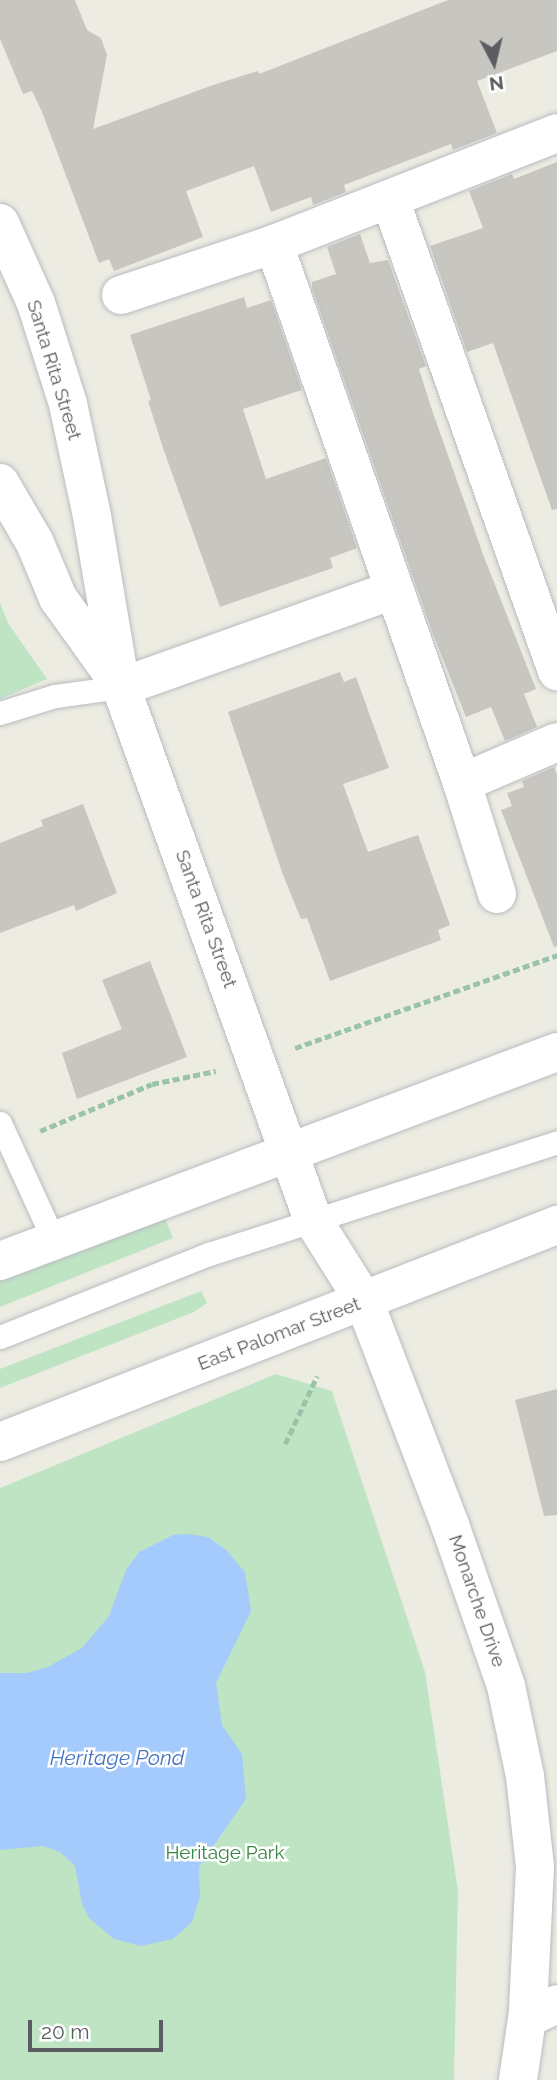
<!DOCTYPE html>
<style>
body{margin:0}
#map{position:relative;width:557px;height:2080px;overflow:hidden;background:#edece2;font-family:Raleway,sans-serif}
div>[style]{position:absolute}
.green>*{inset:0;background:#bfe4c4}
.water>*{inset:0;background:#a4cbfb}
.building>*{inset:0;background:#c8c6c0}
.path>*{height:4.5px;margin-top:-2.25px;transform-origin:0;background:repeating-linear-gradient(90deg,#99c4aa 0 7px,transparent 0 10.5px)}
.roads{filter:drop-shadow(0 0 2px #babbc1) drop-shadow(0 0 2px #babbc1)}
.lane>*{height:23px;margin:-11.5px;padding:0 11.5px;transform-origin:11.5px;border-radius:11.5px;background:#fff}
.street>*{height:38px;margin:-19px;padding:0 19px;transform-origin:19px;border-radius:19px;background:#fff}
.secondary>*{height:38px;margin:-19px;padding:0 19px;transform-origin:19px;border-radius:19px;background:#fff}
span{translate:-50% -50%;white-space:nowrap;text-align:center;line-height:1.15;-webkit-text-stroke:5px #fff;paint-order:stroke}
.street-label{font-size:19px;color:#5b5d63}
.park-label{font-size:19px;color:#388445}
.water-label{font-size:21px;color:#4773be;font-style:italic}
.north{position:absolute;left:459px;top:28px;width:70px;height:70px;-webkit-text-stroke:5px #fff;paint-order:stroke;rotate:173deg;font-size:19px;font-weight:700;line-height:28px;text-align:center;color:#5b5d63}
.north::after{content:'';display:block;margin:auto;width:24px;height:32px;background:#5b5d63;clip-path:polygon(50% 0,100% 100%,50% 72%,0 100%)}
.scale{position:absolute;left:28px;top:2020px;width:135px;height:32px;box-sizing:border-box;border:4px solid #5b5d63;border-top:0;padding-left:9px;font-size:21px;line-height:24px;white-space:nowrap;color:#5b5d63;-webkit-text-stroke:5px #fff;paint-order:stroke}
</style>
<div id="map">
<div class="green">
<div style="clip-path:polygon(0 603px,8px 623px,47px 679px,0 699px)"></div>
<div style="clip-path:polygon(165px 1218px,173px 1238px,0 1307px,0 1281px)"></div>
<div style="clip-path:polygon(201px 1291px,207px 1303px,194px 1312px,0 1388px,0 1369px)"></div>
<div style="clip-path:polygon(276px 1374px,332px 1391px,425px 1672px,458px 1891px,454px 2080px,0 2080px,0 1488px)"></div>
</div>
<div class="water">
<div style="clip-path:polygon(188px 1534px,208px 1537px,225px 1549px,245px 1572px,251px 1611px,216px 1683px,222px 1725px,242px 1754px,246px 1799px,199px 1867px,200px 1897px,192px 1922px,173px 1939px,141px 1946px,114px 1939px,89px 1918px,82px 1904px,75px 1866px,60px 1852px,43px 1846px,0 1850px,0 1673px,27px 1673px,48px 1667px,82px 1648px,109px 1616px,126px 1570px,139px 1552px,173px 1535px)"></div>
</div>
<div class="building">
<div style="clip-path:polygon(0 0,75px 0,87px 30px,101px 38px,107px 55px,93px 129px,213px 85px,258px 71px,259px 74px,448px 0,557px 0,557px 51px,477px 81px,497px 133px,453px 150px,451px 144px,344px 185px,346px 192px,313px 205px,311px 197px,271px 212px,254px 166px,186px 191px,203px 237px,114px 271px,109px 259px,99px 263px,42px 112px,32px 91px,23px 94px,0 39px)"></div>
<div style="clip-path:polygon(557px 162px,557px 509px,552px 510px,493px 343px,467px 352px,430px 246px,483px 228px,469px 191px,512px 174px,514px 179px)"></div>
<div style="clip-path:polygon(360px 234px,370px 263px,388px 260px,426px 366px,419px 369px,432px 410px,484px 557px,536px 689px,524px 694px,537px 727px,505px 741px,491px 707px,466px 717px,433px 634px,312px 288px,312px 282px,336px 274px,327px 247px)"></div>
<div style="clip-path:polygon(244px 297px,247px 308px,271px 300px,302px 390px,243px 409px,266px 479px,326px 458px,357px 548px,330px 558px,333px 568px,220px 607px,163px 448px,148px 401px,151px 400px,130px 335px)"></div>
<div style="clip-path:polygon(340px 672px,344px 682px,356px 677px,389px 768px,343px 784px,368px 852px,418px 835px,450px 925px,438px 930px,441px 940px,330px 981px,307px 918px,301px 919px,283px 875px,228px 712px)"></div>
<div style="clip-path:polygon(554px 767px,557px 774px,557px 946px,554px 947px,501px 810px,512px 806px,507px 793px,524px 787px,522px 781px)"></div>
<div style="clip-path:polygon(83px 804px,117px 893px,76px 911px,74px 905px,0 933px,0 843px,43px 826px,41px 820px)"></div>
<div style="clip-path:polygon(150px 961px,187px 1057px,77px 1099px,62px 1053px,122px 1029px,102px 980px)"></div>
<div style="clip-path:polygon(557px 1389px,557px 1515px,544px 1516px,515px 1400px)"></div>
</div>
<div class="path">
<div style="left:295px;top:1048px;width:278px;rotate:-19.5deg"></div>
<div style="left:40px;top:1131px;width:121px;rotate:-22.8deg"></div>
<div style="left:152px;top:1084px;width:65px;rotate:-11.5deg"></div>
<div style="left:285px;top:1444px;width:75px;rotate:-64.8deg"></div>
</div>
<div class="roads">
<div class="lane">
<div style="left:0;top:713px;width:58px;rotate:-17.2deg"></div>
<div style="left:55px;top:696px;width:67px;rotate:-7.8deg"></div>
<div style="left:0;top:1123px;width:130px;rotate:65.4deg"></div>
<div style="left:0;top:1337px;width:225px;rotate:-21.7deg"></div>
<div style="left:209px;top:1254px;width:366px;rotate:-17.8deg"></div>
</div>
<div class="street">
<div style="left:390px;top:199px;width:501px;rotate:70.52deg"></div>
<div style="left:0;top:223px;width:88px;rotate:65.8deg"></div>
<div style="left:36px;top:303px;width:106px;rotate:72.4deg"></div>
<div style="left:68px;top:404px;width:115px;rotate:77.9deg"></div>
<div style="left:92px;top:516px;width:173px;rotate:80.4deg"></div>
<div style="left:121px;top:295px;width:161px;rotate:-18.4deg"></div>
<div style="left:0;top:483px;width:69px;rotate:59.7deg"></div>
<div style="left:35px;top:543px;width:60px;rotate:67.3deg"></div>
<div style="left:58px;top:598px;width:100px;rotate:54.4deg"></div>
<div style="left:121px;top:687px;width:289px;rotate:-19.6deg"></div>
<div style="left:462px;top:783px;width:103px;rotate:-23.3deg"></div>
<div style="left:497px;top:894px;width:116px;rotate:-107.5deg"></div>
<div style="left:462px;top:783px;width:571px;rotate:-109.23deg"></div>
<div style="left:274px;top:244px;width:304px;rotate:-21.4deg"></div>
<div style="left:528px;top:2012px;width:10px;rotate:6deg"></div>
<div style="left:538px;top:2013px;width:21px;rotate:-25deg"></div>
</div>
<div class="secondary">
<div style="left:121px;top:687px;width:567px;rotate:70.19deg"></div>
<div style="left:313px;top:1220px;width:96px;rotate:57.8deg"></div>
<div style="left:364px;top:1301px;width:240px;rotate:69deg"></div>
<div style="left:450px;top:1525px;width:170px;rotate:70.8deg"></div>
<div style="left:506px;top:1686px;width:92px;rotate:78.1deg"></div>
<div style="left:525px;top:1776px;width:92px;rotate:83.7deg"></div>
<div style="left:535px;top:1867px;width:145px;rotate:92.8deg"></div>
<div style="left:528px;top:2012px;width:69px;rotate:98.4deg"></div>
<div style="left:0;top:1261px;width:595px;rotate:-20.57deg"></div>
<div style="left:0;top:1442px;width:598px;rotate:-21.29deg"></div>
</div>
</div>
<div class="street-label">
<span style="left:54px;top:370px;rotate:73deg">Santa Rita Street</span>
<span style="left:206px;top:919px;rotate:70deg">Santa Rita Street</span>
<span style="left:279px;top:1334px;rotate:-21deg">East Palomar Street</span>
<span style="left:477px;top:1601px;rotate:71deg">Monarche Drive</span>
</div>
<div class="park-label">
<span style="left:225px;top:1853px">Heritage Park</span>
</div>
<div class="water-label">
<span style="left:117px;top:1758px">Heritage Pond</span>
</div>
<div class="north">N</div>
<div class="scale">20 m</div>
</div>
